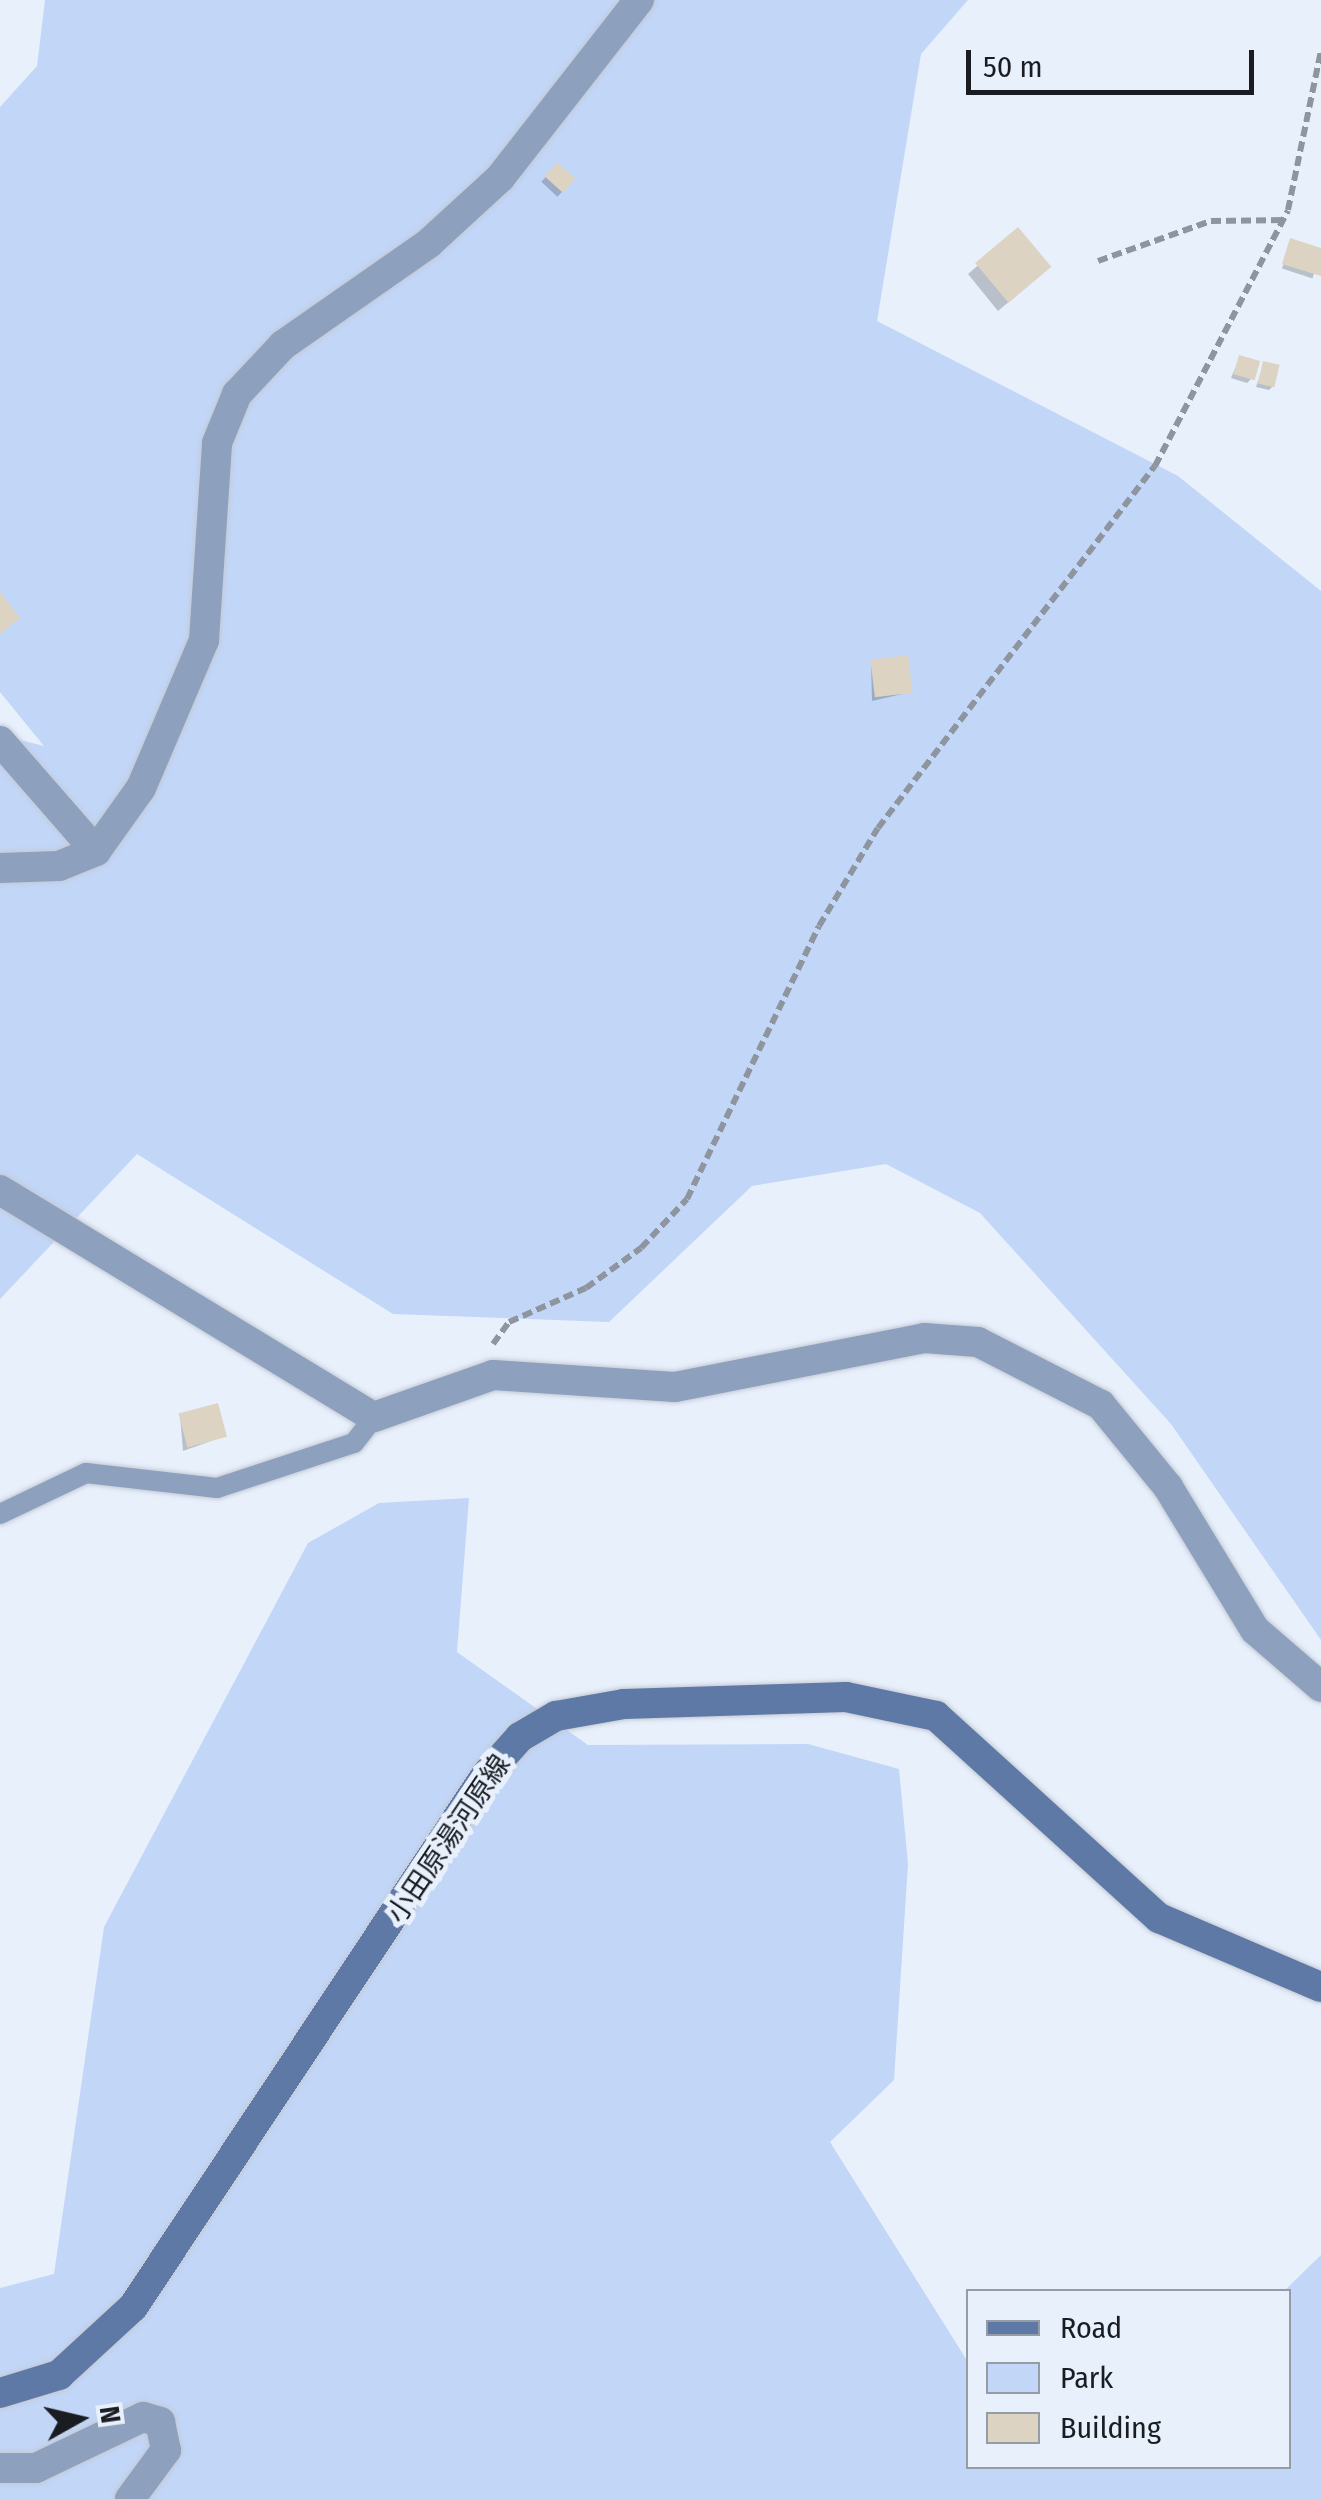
<!DOCTYPE html>
<meta charset="utf-8">
<style>
body{margin:0}
#map{position:relative;width:1321px;height:2499px;overflow:hidden;background:#e8f0fc;font-family:"Fira Sans Condensed","Noto Sans JP",sans-serif}
div>[style]{position:absolute}
.green>*{inset:0;background:#c2d6f8}
.shadow>*{inset:0;background:#0003;transform-origin:0 0}
.building>*{inset:0;background:#ddd3c3;transform-origin:0 0}
.path>*{height:6px;margin-top:-3px;transform-origin:0;background:repeating-linear-gradient(90deg,#8f959e 0 10px,transparent 0 15px)}
.roads{filter:drop-shadow(0 0 2px #c3cad5) drop-shadow(0 0 2px #c3cad5)}
.lane>*{height:20px;margin:-10px;padding:0 10px;transform-origin:10px;border-radius:10px;background:#8da0be}
.street>*{height:30px;margin:-15px;padding:0 15px;transform-origin:15px;border-radius:15px;background:#8da0be}
.secondary>*{height:30px;margin:-15px;padding:0 15px;transform-origin:15px;border-radius:15px;background:#5e79a5}
span{translate:-50% -50%;white-space:nowrap;text-align:center;line-height:1.15;-webkit-text-stroke:10px #e8f0fc;paint-order:stroke}
.street-label{font-size:28px;color:#191d22}
.legend{position:absolute;left:966px;top:2289px;width:325px;height:180px;box-sizing:border-box;background:#e8f0fc;border:2px solid #959ca5;margin:0;padding:12px 18px;list-style:none;font-size:30px;color:#191d22}
.legend li{display:flex;align-items:center;gap:20px;height:50px}
.legend b{width:50px;border:2px solid #959ca5}
.north{position:absolute;left:30px;top:2369px;width:100px;height:100px;-webkit-text-stroke:8px #e8f0fc;paint-order:stroke;rotate:82deg;font-size:28px;font-weight:700;line-height:40px;text-align:center;color:#191d22}
.north::after{content:'';display:block;margin:auto;width:35px;height:45px;background:#191d22;clip-path:polygon(50% 0,100% 100%,50% 72%,0 100%)}
.scale{position:absolute;left:966px;top:50px;width:288px;height:45px;box-sizing:border-box;border:5px solid #191d22;border-top:0;padding-left:12px;font-size:30px;line-height:35px;white-space:nowrap;color:#191d22;-webkit-text-stroke:8px #e8f0fc;paint-order:stroke}
</style>
<div id="map">
<div class="green">
<div style="clip-path:polygon(45px 0,968px 0,921px 54px,877px 321px,1178px 476px,1321px 591px,1321px 1640px,1171px 1424px,980px 1213px,886px 1164px,752px 1186px,609px 1322px,393px 1314px,137px 1154px,0 1299px,0 735px,44px 746px,0 692px,0 107px,37px 66px)"></div>
<div style="clip-path:polygon(469px 1498px,457px 1652px,588px 1745px,808px 1744px,899px 1769px,908px 1864px,894px 2080px,830px 2142px,968px 2362px,968px 2466px,1288px 2466px,1284px 2291px,1321px 2255px,1321px 2499px,0 2499px,0 2288px,54px 2274px,104px 1927px,308px 1543px,379px 1503px)"></div>
</div>
<div class="shadow">
<div style="left:557px;top:165px;width:22px;height:23px;rotate:43deg"></div>
<div style="clip-path:polygon(1018px 231px,1039px 276px,998px 311px,968px 274px)"></div>
<div style="left:1291px;top:241px;width:32px;height:29px;rotate:18deg"></div>
<div style="clip-path:polygon(1240px 357px,1251px 379px,1247px 383px,1231px 378px)"></div>
<div style="clip-path:polygon(1264px 364px,1273px 386px,1269px 390px,1256px 387px)"></div>
<div style="clip-path:polygon(871px 663px,911px 692px,872px 701px)"></div>
<div style="clip-path:polygon(180px 1416px,225px 1436px,183px 1451px)"></div>
</div>
<div class="building">
<div style="left:557px;top:162px;width:25px;height:19px;rotate:42deg"></div>
<div style="left:1018px;top:227px;width:52px;height:56px;rotate:50deg"></div>
<div style="clip-path:polygon(1290px 238px,1321px 248px,1321px 276px,1282px 264px)"></div>
<div style="left:1239px;top:355px;width:22px;height:20px;rotate:16deg"></div>
<div style="left:1263px;top:361px;width:17px;height:23px;rotate:13deg"></div>
<div style="clip-path:polygon(0 592px,20px 618px,0 634px)"></div>
<div style="left:908px;top:655px;width:38px;height:38px;rotate:83deg"></div>
<div style="left:218px;top:1403px;width:35px;height:41px;rotate:75deg"></div>
</div>
<div class="path">
<div style="left:1098px;top:261px;width:120px;rotate:-19.5deg"></div>
<div style="left:1211px;top:221px;width:73px;rotate:-0.8deg"></div>
<div style="left:493px;top:1344px;width:27px;rotate:-54deg"></div>
<div style="left:509px;top:1322px;width:84px;rotate:-23.8deg"></div>
<div style="left:586px;top:1288px;width:68px;rotate:-36deg"></div>
<div style="left:641px;top:1248px;width:67px;rotate:-46.8deg"></div>
<div style="left:687px;top:1199px;width:303px;rotate:-64.2deg"></div>
<div style="left:819px;top:926px;width:114px;rotate:-59deg"></div>
<div style="left:878px;top:828px;width:456px;rotate:-52.6deg"></div>
<div style="left:1155px;top:466px;width:288px;rotate:-62.5deg"></div>
<div style="left:1288px;top:210px;width:163px;rotate:-78.3deg"></div>
</div>
<div class="roads">
<div class="lane">
<div style="left:0;top:1514px;width:95px;rotate:-25.5deg"></div>
<div style="left:86px;top:1473px;width:132px;rotate:6.5deg"></div>
<div style="left:217px;top:1488px;width:144px;rotate:-18.2deg"></div>
<div style="left:354px;top:1443px;width:33px;rotate:-52deg"></div>
</div>
<div class="street">
<div style="left:0;top:741px;width:146px;rotate:48.9deg"></div>
<div style="left:0;top:868px;width:59px;rotate:-1.9deg"></div>
<div style="left:59px;top:866px;width:40px;rotate:-22deg"></div>
<div style="left:96px;top:851px;width:77px;rotate:-54.5deg"></div>
<div style="left:141px;top:788px;width:161px;rotate:-66.9deg"></div>
<div style="left:204px;top:640px;width:197px;rotate:-86.2deg"></div>
<div style="left:217px;top:443px;width:53px;rotate:-67.8deg"></div>
<div style="left:237px;top:394px;width:67px;rotate:-46.8deg"></div>
<div style="left:283px;top:345px;width:178px;rotate:-34.9deg"></div>
<div style="left:429px;top:243px;width:96px;rotate:-42.5deg"></div>
<div style="left:500px;top:178px;width:226px;rotate:-52deg"></div>
<div style="left:0;top:1190px;width:437px;rotate:31.3deg"></div>
<div style="left:374px;top:1417px;width:126px;rotate:-19.4deg"></div>
<div style="left:493px;top:1375px;width:182px;rotate:3.8deg"></div>
<div style="left:675px;top:1387px;width:254px;rotate:-11.1deg"></div>
<div style="left:924px;top:1338px;width:54px;rotate:4.2deg"></div>
<div style="left:978px;top:1342px;width:138px;rotate:27.1deg"></div>
<div style="left:1101px;top:1405px;width:106px;rotate:50.7deg"></div>
<div style="left:1168px;top:1487px;width:167px;rotate:58.7deg"></div>
<div style="left:1255px;top:1630px;width:87px;rotate:40.8deg"></div>
<div style="left:0;top:2468px;width:36px"></div>
<div style="left:36px;top:2468px;width:119px;rotate:-25.5deg"></div>
<div style="left:143px;top:2417px;width:18px;rotate:16deg"></div>
<div style="left:160px;top:2422px;width:29px;rotate:78deg"></div>
<div style="left:166px;top:2450px;width:61px;rotate:126.3deg"></div>
</div>
<div class="secondary">
<div style="left:0;top:2393px;width:62px;rotate:-17deg"></div>
<div style="left:59px;top:2375px;width:100px;rotate:-42.6deg"></div>
<div style="left:133px;top:2307px;width:638px;rotate:-56.43deg"></div>
<div style="left:486px;top:1775px;width:51px;rotate:-48.2deg"></div>
<div style="left:520px;top:1737px;width:42px;rotate:-30.3deg"></div>
<div style="left:556px;top:1716px;width:69px;rotate:-10deg"></div>
<div style="left:624px;top:1704px;width:222px;rotate:-1.8deg"></div>
<div style="left:846px;top:1697px;width:92px;rotate:11.9deg"></div>
<div style="left:936px;top:1716px;width:301px;rotate:42.2deg"></div>
<div style="left:1159px;top:1918px;width:176px;rotate:23.1deg"></div>
</div>
</div>
<div class="street-label">
<span style="left:449px;top:1839px;rotate:-56deg">小田原湯河原線</span>
</div>
<ul class="legend">
<li><b style="height:12px;background:#5e79a5"></b>Road</li>
<li><b style="height:28px;background:#c2d6f8"></b>Park</li>
<li><b style="height:28px;background:#ddd3c3"></b>Building</li>
</ul>
<div class="north">N</div>
<div class="scale">50 m</div>
</div>
